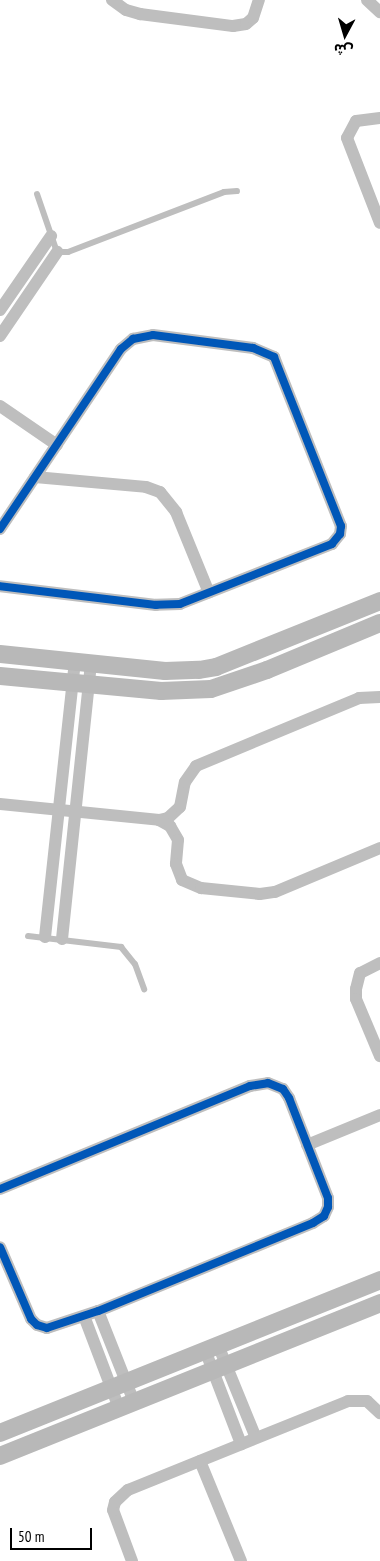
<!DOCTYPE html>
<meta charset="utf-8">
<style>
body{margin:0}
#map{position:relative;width:380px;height:1561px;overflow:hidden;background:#fff;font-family:"PT Sans Narrow","Noto Sans Arabic",sans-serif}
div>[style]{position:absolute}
.lane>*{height:6px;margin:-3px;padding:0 3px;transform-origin:3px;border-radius:3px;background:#bebebe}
.street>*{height:12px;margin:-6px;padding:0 6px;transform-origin:6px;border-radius:6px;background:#bebebe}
.secondary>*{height:18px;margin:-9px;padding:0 9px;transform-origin:9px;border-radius:9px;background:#b8b8b8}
.cycleway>*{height:8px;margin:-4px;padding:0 4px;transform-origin:4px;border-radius:4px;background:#0057b8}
span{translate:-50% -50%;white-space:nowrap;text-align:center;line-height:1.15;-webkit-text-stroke:4px #fff;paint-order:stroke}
.north{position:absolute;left:320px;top:10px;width:50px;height:50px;-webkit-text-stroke:4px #fff;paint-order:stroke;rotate:186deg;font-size:14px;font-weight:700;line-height:20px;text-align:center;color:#000}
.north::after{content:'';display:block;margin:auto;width:18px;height:22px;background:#000;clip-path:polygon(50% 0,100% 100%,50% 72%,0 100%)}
.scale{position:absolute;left:10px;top:1528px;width:82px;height:22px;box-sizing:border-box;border:2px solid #000;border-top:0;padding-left:6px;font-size:15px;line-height:18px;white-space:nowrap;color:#000;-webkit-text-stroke:4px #fff;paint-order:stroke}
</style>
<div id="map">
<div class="lane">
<div style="left:37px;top:194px;width:61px;rotate:71deg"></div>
<div style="left:57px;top:252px;width:11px"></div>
<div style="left:68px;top:252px;width:167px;rotate:-21deg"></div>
<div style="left:224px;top:192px;width:13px;rotate:-4deg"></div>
<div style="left:28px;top:936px;width:94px;rotate:6.7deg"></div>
<div style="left:121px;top:947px;width:22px;rotate:51deg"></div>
<div style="left:135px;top:964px;width:27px;rotate:70deg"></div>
</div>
<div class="street">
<div style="left:112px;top:0;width:17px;rotate:36deg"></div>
<div style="left:126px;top:10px;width:15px;rotate:16deg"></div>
<div style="left:140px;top:14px;width:94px;rotate:7.4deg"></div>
<div style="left:233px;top:26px;width:13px;rotate:-9deg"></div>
<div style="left:246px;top:24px;width:9px;rotate:-41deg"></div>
<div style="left:253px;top:18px;width:19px;rotate:-72deg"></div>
<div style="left:367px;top:0;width:18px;rotate:43deg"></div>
<div style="left:380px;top:118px;width:24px;rotate:173deg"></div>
<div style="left:356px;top:121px;width:19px;rotate:118deg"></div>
<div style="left:347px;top:138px;width:91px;rotate:68.8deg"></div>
<div style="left:0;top:310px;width:90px;rotate:-55.4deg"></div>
<div style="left:0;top:336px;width:102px;rotate:-55.8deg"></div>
<div style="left:0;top:406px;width:69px;rotate:34.4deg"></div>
<div style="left:35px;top:477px;width:111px;rotate:5.1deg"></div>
<div style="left:146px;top:487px;width:15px;rotate:20deg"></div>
<div style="left:160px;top:492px;width:26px;rotate:51deg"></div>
<div style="left:176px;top:512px;width:87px;rotate:67.8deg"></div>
<div style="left:0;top:529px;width:217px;rotate:-56.1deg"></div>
<div style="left:121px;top:349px;width:16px;rotate:-40deg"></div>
<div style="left:133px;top:339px;width:20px;rotate:-11deg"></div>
<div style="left:153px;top:335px;width:101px;rotate:7.4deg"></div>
<div style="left:253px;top:348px;width:23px;rotate:23deg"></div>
<div style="left:274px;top:357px;width:182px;rotate:68.4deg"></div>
<div style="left:341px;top:526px;width:8px;rotate:97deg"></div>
<div style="left:340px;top:534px;width:13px;rotate:129deg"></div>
<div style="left:332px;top:544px;width:163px;rotate:158.5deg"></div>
<div style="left:180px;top:604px;width:24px;rotate:178deg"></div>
<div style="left:156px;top:605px;width:157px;rotate:-173.1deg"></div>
<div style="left:0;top:804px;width:160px;rotate:5.7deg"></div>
<div style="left:159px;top:820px;width:9px;rotate:-13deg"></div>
<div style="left:168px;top:818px;width:16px;rotate:-43deg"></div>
<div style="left:180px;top:807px;width:25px;rotate:-79deg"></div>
<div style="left:185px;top:782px;width:19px;rotate:-55deg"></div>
<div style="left:196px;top:766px;width:177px;rotate:-22.6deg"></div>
<div style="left:359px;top:698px;width:21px;rotate:-3deg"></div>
<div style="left:159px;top:820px;width:13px;rotate:29deg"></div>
<div style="left:170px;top:826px;width:16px;rotate:60deg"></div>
<div style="left:178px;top:840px;width:24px;rotate:95deg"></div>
<div style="left:176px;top:864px;width:17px;rotate:69deg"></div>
<div style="left:182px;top:880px;width:21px;rotate:23deg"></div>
<div style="left:201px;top:888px;width:59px;rotate:5.8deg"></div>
<div style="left:260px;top:894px;width:15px;rotate:-8deg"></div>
<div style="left:275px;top:892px;width:114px;rotate:-22.7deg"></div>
<div style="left:45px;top:937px;width:277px;rotate:-83.8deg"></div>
<div style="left:62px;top:939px;width:278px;rotate:-84deg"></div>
<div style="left:380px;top:963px;width:22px;rotate:153deg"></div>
<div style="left:360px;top:973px;width:16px;rotate:104deg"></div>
<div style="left:356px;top:989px;width:10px;rotate:90deg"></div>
<div style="left:356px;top:999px;width:62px;rotate:67.2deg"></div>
<div style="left:307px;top:1145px;width:79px;rotate:-22.3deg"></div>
<div style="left:0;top:1189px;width:270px;rotate:-22.4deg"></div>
<div style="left:250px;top:1086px;width:18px;rotate:-9deg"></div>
<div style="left:268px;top:1083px;width:16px;rotate:22deg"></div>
<div style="left:283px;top:1089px;width:11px;rotate:56deg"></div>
<div style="left:289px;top:1098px;width:107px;rotate:68.7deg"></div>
<div style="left:328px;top:1198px;width:9px;rotate:90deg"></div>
<div style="left:328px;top:1207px;width:10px;rotate:114deg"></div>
<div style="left:324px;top:1216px;width:13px;rotate:148deg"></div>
<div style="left:313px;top:1223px;width:232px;rotate:157.7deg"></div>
<div style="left:98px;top:1311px;width:54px;rotate:161.6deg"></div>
<div style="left:47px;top:1328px;width:10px;rotate:-163deg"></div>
<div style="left:37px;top:1325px;width:8px;rotate:-135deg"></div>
<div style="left:31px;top:1319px;width:78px;rotate:-113.3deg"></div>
<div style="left:98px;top:1311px;width:98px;rotate:68.4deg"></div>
<div style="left:84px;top:1316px;width:98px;rotate:69.2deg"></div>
<div style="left:218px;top:1345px;width:100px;rotate:67.8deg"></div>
<div style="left:205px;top:1350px;width:101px;rotate:69deg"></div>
<div style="left:200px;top:1461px;width:108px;rotate:67.7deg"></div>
<div style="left:132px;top:1561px;width:54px;rotate:-110.4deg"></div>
<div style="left:113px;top:1510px;width:8px;rotate:-76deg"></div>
<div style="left:115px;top:1502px;width:18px;rotate:-43deg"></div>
<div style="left:128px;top:1490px;width:237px;rotate:-22deg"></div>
<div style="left:348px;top:1401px;width:19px"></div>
<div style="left:367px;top:1401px;width:18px;rotate:43deg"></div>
</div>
<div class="secondary">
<div style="left:0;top:654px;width:166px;rotate:5.9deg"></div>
<div style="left:165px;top:671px;width:34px;rotate:-2deg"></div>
<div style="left:199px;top:670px;width:17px;rotate:-10deg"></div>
<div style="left:216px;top:667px;width:177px;rotate:-21.9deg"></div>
<div style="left:0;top:676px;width:162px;rotate:5.3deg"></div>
<div style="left:161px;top:691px;width:50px;rotate:-2.3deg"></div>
<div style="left:211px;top:689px;width:59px;rotate:-18.7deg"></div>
<div style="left:267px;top:670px;width:122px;rotate:-22.6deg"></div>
<div style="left:0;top:1433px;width:410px;rotate:-21.9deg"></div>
<div style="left:0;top:1456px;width:410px;rotate:-21.9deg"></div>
</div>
<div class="cycleway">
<div style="left:0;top:529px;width:217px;rotate:-56.1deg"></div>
<div style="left:121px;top:349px;width:16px;rotate:-40deg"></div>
<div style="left:133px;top:339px;width:20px;rotate:-11deg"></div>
<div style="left:153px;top:335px;width:101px;rotate:7.4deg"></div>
<div style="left:253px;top:348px;width:23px;rotate:23deg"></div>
<div style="left:274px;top:357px;width:182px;rotate:68.4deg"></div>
<div style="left:341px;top:526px;width:8px;rotate:97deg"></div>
<div style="left:340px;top:534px;width:13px;rotate:129deg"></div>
<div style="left:332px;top:544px;width:163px;rotate:158.5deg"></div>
<div style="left:180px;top:604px;width:24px;rotate:178deg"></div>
<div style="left:156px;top:605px;width:157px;rotate:-173.1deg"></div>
<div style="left:0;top:1189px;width:270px;rotate:-22.4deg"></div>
<div style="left:250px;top:1086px;width:18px;rotate:-9deg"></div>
<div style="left:268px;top:1083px;width:16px;rotate:22deg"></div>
<div style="left:283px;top:1089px;width:11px;rotate:56deg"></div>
<div style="left:289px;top:1098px;width:107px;rotate:68.7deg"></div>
<div style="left:328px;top:1198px;width:9px;rotate:90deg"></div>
<div style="left:328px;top:1207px;width:10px;rotate:114deg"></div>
<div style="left:324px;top:1216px;width:13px;rotate:148deg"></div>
<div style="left:313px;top:1223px;width:232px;rotate:157.7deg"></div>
<div style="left:98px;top:1311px;width:54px;rotate:161.6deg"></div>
<div style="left:47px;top:1328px;width:10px;rotate:-163deg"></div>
<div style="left:37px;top:1325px;width:8px;rotate:-135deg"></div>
<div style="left:31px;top:1319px;width:78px;rotate:-113.3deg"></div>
</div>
<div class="north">ش</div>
<div class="scale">50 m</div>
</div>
